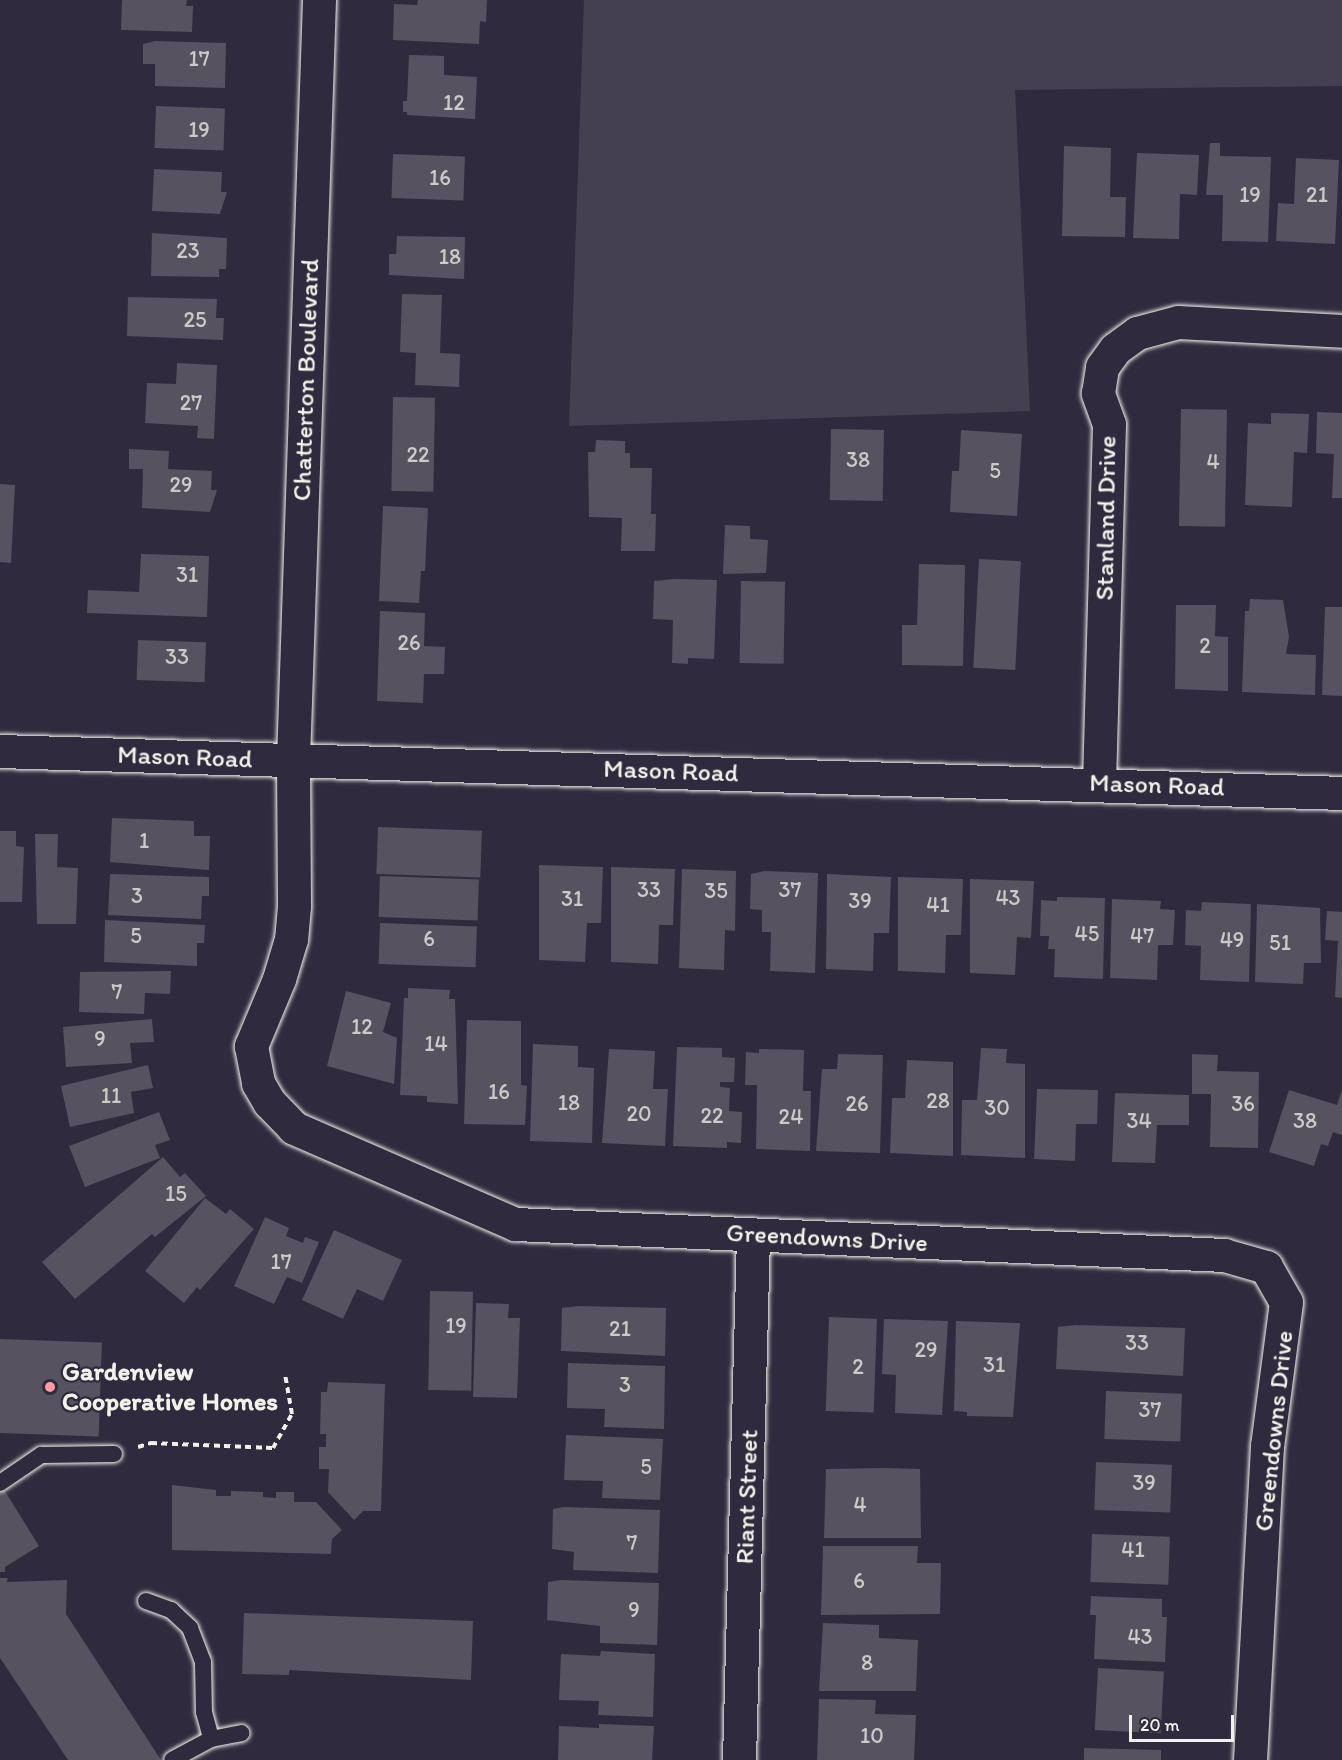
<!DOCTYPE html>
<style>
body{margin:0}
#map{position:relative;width:1342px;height:1760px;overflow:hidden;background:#2f2a3d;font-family:Itim,sans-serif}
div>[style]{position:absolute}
.green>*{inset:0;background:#454050}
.building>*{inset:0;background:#56525f;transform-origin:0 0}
.path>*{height:4px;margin-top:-2px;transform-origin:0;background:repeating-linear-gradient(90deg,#f4f1e8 0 6px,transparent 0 10.5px)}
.roads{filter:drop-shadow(0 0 2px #f4f1e8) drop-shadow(0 0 2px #f4f1e8)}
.lane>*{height:16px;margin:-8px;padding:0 8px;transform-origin:8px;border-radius:8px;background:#2f2a3d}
.street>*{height:33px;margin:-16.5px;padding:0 16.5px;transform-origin:16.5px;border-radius:16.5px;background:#2f2a3d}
.dots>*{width:16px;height:16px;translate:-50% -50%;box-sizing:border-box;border:3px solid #2f2a3d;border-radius:50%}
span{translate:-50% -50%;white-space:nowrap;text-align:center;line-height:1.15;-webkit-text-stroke:4.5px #2f2a3d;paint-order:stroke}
.number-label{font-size:22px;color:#ccc9c6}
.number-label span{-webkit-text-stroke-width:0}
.street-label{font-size:26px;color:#f4f1e8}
.poi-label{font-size:26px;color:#f4f1e8;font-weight:700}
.left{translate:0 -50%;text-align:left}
.scale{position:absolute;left:1129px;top:1715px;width:105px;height:27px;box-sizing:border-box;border:3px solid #f4f1e8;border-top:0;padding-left:8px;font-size:18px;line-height:21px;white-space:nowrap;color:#f4f1e8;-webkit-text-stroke:4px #2f2a3d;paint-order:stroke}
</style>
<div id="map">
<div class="green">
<div style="clip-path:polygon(584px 0,1342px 0,1342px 86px,1015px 90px,1030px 411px,569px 426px)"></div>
</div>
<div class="building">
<div style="clip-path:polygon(122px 0,187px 0,186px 6px,193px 6px,192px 32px,121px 30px)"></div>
<div style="clip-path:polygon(418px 0,487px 0,486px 22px,480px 21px,479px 44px,393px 40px,394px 4px,417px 5px)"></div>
<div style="clip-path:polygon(155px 41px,226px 43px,225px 88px,155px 86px,155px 64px,143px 64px,143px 44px)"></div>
<div style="clip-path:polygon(409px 55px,444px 56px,444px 75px,477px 77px,475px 119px,407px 115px,407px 112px,403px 112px,403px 101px,407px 101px)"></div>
<div style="left:156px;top:106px;width:69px;height:42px;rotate:2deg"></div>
<div style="clip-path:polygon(1210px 143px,1220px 143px,1220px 156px,1271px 157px,1268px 242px,1222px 241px,1223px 195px,1206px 195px)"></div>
<div style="clip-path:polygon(1064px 146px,1111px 148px,1110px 197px,1126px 197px,1125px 237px,1062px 236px)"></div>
<div style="clip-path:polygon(1137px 153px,1199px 155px,1197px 195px,1180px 194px,1179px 239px,1133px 238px)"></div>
<div style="left:393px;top:154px;width:72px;height:44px;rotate:2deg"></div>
<div style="clip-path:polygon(1296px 158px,1339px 160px,1335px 244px,1276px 241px,1278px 203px,1294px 204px)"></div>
<div style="clip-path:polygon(154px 169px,222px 172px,221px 192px,227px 192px,220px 214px,152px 211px)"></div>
<div style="clip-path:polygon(152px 233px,227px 238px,226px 269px,219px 269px,219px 277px,151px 276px)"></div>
<div style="clip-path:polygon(397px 236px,465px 237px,464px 279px,389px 275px,389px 254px,396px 254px)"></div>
<div style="clip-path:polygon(402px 294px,442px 295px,440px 353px,460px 354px,459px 387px,415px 385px,416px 353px,400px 352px)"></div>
<div style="clip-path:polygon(128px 297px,217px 299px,216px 318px,224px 318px,223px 340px,127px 336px)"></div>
<div style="clip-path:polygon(177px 363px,217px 365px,214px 439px,197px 438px,198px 426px,145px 423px,147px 383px,176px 384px)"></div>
<div style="left:393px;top:397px;width:42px;height:94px;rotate:1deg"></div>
<div style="left:1181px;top:409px;width:46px;height:117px;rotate:1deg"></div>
<div style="clip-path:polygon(1317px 412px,1342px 413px,1342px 498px,1332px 498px,1334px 454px,1316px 453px)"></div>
<div style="clip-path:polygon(1271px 413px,1309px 414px,1307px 453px,1294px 452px,1292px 507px,1245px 505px,1248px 423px,1271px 424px)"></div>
<div style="left:831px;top:429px;width:53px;height:71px;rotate:1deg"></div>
<div style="clip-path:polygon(961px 430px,1022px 434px,1017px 516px,950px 512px,952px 471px,959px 471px)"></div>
<div style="clip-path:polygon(596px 440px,625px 441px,625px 453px,630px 453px,630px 468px,652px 468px,651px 514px,656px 514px,655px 551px,621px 551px,622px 518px,589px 517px,588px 452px,595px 452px)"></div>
<div style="clip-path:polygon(129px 449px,169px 451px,168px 469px,212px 471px,211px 490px,217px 490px,210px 512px,142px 508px,143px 469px,129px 469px)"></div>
<div style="clip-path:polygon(0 484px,15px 485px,11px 563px,0 562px)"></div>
<div style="clip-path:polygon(383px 506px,428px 508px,425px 571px,421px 571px,419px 603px,379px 601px)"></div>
<div style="clip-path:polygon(725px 525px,750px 526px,750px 539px,768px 540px,766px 573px,723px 574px)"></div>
<div style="clip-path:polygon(141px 554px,209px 556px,207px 617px,87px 613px,88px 590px,139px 592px)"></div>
<div style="left:979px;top:559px;width:42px;height:109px;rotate:3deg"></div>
<div style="clip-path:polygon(919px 564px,965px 565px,963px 666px,902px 665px,902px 625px,917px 625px)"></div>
<div style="clip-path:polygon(674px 579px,717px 580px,714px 659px,688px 658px,688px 664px,672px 663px,673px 620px,653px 619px,654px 581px)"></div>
<div style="left:741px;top:581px;width:44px;height:82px;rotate:1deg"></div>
<div style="clip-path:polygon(1250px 599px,1283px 600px,1289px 637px,1286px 654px,1316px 655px,1315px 695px,1242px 692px,1245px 611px,1249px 611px)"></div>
<div style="clip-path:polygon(1176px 605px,1216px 605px,1215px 636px,1228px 637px,1228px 691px,1175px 689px)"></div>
<div style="clip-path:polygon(1325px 607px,1342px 607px,1342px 696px,1322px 695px)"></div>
<div style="clip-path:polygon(380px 611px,425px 613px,424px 646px,445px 647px,444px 674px,424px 674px,423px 703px,377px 701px)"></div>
<div style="left:138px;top:640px;width:68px;height:40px;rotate:2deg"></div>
<div style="clip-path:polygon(112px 818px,194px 821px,194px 836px,210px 836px,209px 870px,110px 862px)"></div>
<div style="left:378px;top:827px;width:104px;height:47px;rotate:2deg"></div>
<div style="clip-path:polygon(0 831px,16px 831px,16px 846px,24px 847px,22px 902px,0 902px)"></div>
<div style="clip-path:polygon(35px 834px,58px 834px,57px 867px,78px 868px,76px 924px,37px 924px)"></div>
<div style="clip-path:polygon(539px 865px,603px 867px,601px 923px,587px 923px,585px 962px,539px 960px)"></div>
<div style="clip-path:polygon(611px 867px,675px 869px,673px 925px,659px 925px,658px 964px,611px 962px)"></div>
<div style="clip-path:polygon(682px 869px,736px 871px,735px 931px,725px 930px,724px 970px,679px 968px)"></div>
<div style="clip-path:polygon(764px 871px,818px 873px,815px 973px,770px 971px,771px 932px,762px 932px,762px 910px,750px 909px,751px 874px)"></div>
<div style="clip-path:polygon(110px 874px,209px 877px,209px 896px,202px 896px,201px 919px,108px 915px)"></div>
<div style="clip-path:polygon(827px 874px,891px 877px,889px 933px,874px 933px,873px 971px,826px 969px)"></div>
<div style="left:380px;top:876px;width:99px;height:41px;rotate:2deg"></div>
<div style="clip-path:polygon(898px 877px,963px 879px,961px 935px,946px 935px,945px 973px,898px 971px)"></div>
<div style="clip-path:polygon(970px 879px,1034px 881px,1031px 938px,1017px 937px,1015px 975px,970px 973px)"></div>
<div style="clip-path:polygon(1057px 897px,1105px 898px,1103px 979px,1054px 977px,1055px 949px,1048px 949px,1049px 936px,1040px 936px,1041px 900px,1057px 901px)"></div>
<div style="clip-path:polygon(1112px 899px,1161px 901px,1160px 909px,1175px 910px,1173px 945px,1158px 945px,1157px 980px,1110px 978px)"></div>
<div style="clip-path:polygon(1202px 902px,1251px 904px,1249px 982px,1200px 980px,1201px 946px,1185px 945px,1186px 910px,1201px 911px)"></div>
<div style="clip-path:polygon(1257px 904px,1320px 908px,1321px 963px,1304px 963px,1303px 984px,1255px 982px)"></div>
<div style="clip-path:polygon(1327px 911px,1342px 912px,1342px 998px,1335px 997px,1338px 941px,1325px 940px)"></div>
<div style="clip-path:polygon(105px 920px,205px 925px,204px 943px,197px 943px,197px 966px,104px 962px)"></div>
<div style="left:380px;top:923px;width:97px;height:41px;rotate:2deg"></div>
<div style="clip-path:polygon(171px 971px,170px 994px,145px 993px,144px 1014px,79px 1012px,80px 972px)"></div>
<div style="clip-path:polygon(408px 988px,450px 990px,449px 999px,455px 999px,458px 1104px,427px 1102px,427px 1096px,400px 1095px,404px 998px,408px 998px)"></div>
<div style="clip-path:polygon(346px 991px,391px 1003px,383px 1032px,397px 1038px,394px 1084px,327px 1066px)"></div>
<div style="clip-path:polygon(152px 1019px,154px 1042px,130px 1043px,132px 1063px,66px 1067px,63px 1027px)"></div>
<div style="clip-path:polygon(467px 1020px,521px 1021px,521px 1085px,527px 1086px,525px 1125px,464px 1124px)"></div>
<div style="clip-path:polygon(533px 1044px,578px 1046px,578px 1067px,594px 1068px,592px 1143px,530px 1141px)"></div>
<div style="clip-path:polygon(677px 1047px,722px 1048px,722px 1057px,735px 1058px,734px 1082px,720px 1082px,720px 1087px,730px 1088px,729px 1111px,742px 1112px,741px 1143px,727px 1142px,727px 1148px,673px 1146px)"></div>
<div style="clip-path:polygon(981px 1048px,1007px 1049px,1006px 1063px,1025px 1064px,1025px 1158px,961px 1155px,962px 1100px,977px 1100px)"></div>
<div style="clip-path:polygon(609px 1049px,655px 1051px,653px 1089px,668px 1089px,665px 1146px,602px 1143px)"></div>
<div style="clip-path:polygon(759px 1049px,804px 1050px,803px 1091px,811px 1091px,810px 1151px,756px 1149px,757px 1085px,745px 1085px,746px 1052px,759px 1053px)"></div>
<div style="clip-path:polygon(838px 1054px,883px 1055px,880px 1153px,816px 1151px,822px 1069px,837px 1069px)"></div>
<div style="clip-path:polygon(1192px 1054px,1218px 1055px,1217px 1071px,1259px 1072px,1258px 1148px,1210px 1147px,1211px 1094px,1192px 1094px)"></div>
<div style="clip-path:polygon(907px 1060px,953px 1062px,953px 1156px,890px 1153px,892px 1098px,905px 1098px)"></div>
<div style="clip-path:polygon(148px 1065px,153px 1088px,131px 1092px,134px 1113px,70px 1127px,61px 1086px)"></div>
<div style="clip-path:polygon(1037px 1089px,1098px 1090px,1097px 1124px,1076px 1124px,1075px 1161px,1034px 1159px)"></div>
<div style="clip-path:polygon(1289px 1090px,1337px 1105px,1342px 1090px,1342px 1135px,1333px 1132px,1328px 1146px,1321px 1144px,1314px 1166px,1269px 1152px)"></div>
<div style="clip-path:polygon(1115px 1093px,1189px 1095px,1189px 1125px,1157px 1125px,1155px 1163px,1112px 1162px)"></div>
<div style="clip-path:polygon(159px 1112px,170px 1140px,155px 1145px,160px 1158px,85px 1187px,69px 1146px)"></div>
<div style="clip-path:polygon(163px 1157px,180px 1177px,185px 1173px,206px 1196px,155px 1237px,152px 1234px,75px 1299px,42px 1262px)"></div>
<div style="clip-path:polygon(205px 1198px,226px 1214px,230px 1209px,254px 1229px,200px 1290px,197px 1287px,184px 1303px,145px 1271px)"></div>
<div style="clip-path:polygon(265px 1217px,289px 1228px,286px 1236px,303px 1243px,305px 1237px,319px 1242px,302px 1283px,287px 1277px,274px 1304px,234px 1286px)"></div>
<div style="clip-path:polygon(334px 1230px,402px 1260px,383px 1301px,357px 1289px,343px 1319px,302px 1300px)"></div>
<div style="left:430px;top:1291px;width:43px;height:99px;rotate:1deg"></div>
<div style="clip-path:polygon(476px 1303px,509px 1304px,508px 1318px,520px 1318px,517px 1398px,473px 1397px)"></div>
<div style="clip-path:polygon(578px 1306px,666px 1308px,665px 1356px,561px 1351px,562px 1308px)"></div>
<div style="left:829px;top:1317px;width:48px;height:94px;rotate:2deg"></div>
<div style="clip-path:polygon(884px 1319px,948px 1321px,942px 1415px,895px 1413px,896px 1375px,882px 1374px)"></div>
<div style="clip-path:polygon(956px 1321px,1020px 1323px,1013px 1417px,967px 1416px,967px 1412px,954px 1411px)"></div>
<div style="clip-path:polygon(1075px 1325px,1185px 1328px,1183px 1376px,1056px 1369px,1058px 1327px)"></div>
<div style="left:0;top:1339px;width:102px;height:94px;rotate:2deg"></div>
<div style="clip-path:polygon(568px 1363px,665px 1366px,664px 1429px,604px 1427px,605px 1409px,567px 1408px)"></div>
<div style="clip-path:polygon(328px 1382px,385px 1384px,381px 1511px,363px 1511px,354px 1520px,328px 1492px,329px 1469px,319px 1469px,319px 1447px,326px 1447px,326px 1434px,320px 1434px,321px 1392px,327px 1392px)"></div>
<div style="left:1106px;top:1391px;width:76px;height:48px;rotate:2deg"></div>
<div style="clip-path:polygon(566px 1435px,663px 1439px,660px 1500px,602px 1498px,603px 1481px,564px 1480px)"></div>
<div style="left:1096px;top:1462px;width:76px;height:48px;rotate:2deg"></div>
<div style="clip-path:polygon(884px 1468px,920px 1469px,921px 1538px,824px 1538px,826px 1469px)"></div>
<div style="clip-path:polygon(0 1483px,39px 1546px,5px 1567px,5px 1572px,0 1572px)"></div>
<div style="clip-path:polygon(172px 1485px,216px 1490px,216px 1496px,231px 1496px,231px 1491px,263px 1492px,263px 1497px,276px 1498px,276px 1492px,294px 1492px,294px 1502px,316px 1502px,342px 1530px,332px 1539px,331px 1554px,172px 1550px)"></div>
<div style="clip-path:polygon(563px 1507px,660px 1510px,658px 1573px,573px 1570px,574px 1552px,552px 1549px,553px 1509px)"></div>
<div style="left:1092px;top:1534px;width:78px;height:48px;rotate:2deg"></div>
<div style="clip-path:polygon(823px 1546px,918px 1546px,917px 1563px,941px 1563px,940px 1614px,821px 1615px)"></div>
<div style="clip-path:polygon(0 1578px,8px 1578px,7px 1582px,67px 1580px,66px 1614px,161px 1760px,68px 1760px,0 1658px)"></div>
<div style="clip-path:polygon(561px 1580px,659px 1583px,657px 1645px,600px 1643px,600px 1626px,547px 1620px,548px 1582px)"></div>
<div style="clip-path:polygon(1091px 1596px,1162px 1599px,1162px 1617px,1167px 1617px,1165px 1662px,1094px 1659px,1096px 1615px,1090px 1615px)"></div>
<div style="clip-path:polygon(244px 1613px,473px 1621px,471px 1680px,289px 1670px,289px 1675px,242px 1674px)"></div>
<div style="clip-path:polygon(823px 1623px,879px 1625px,879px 1638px,918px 1640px,916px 1691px,819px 1691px)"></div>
<div style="clip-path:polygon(601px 1651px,655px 1654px,653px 1717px,598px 1715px,599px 1701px,559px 1700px,561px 1654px,600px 1656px)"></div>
<div style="left:1098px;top:1668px;width:66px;height:62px;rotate:3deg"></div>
<div style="clip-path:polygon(819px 1699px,876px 1700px,875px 1714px,916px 1715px,914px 1760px,817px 1760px)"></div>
<div style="clip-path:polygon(599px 1724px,654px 1726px,652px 1760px,558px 1760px,559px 1726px,599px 1728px)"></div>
<div style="clip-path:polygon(1084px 1748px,1161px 1750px,1161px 1760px,1084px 1760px)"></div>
</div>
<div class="path">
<div style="left:138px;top:1447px;width:14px;rotate:-17deg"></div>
<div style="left:151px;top:1443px;width:122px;rotate:2.3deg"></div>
<div style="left:273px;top:1448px;width:39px;rotate:-61deg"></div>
<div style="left:292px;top:1414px;width:40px;rotate:-100deg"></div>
</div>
<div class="roads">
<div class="lane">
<div style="left:0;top:1483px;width:50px;rotate:-34.3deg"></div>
<div style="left:41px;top:1455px;width:73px;rotate:-0.8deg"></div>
<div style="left:146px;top:1601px;width:27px;rotate:20deg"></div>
<div style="left:171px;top:1610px;width:26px;rotate:43deg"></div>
<div style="left:190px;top:1628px;width:36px;rotate:69deg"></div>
<div style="left:203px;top:1662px;width:50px;rotate:88.9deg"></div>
<div style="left:204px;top:1712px;width:28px;rotate:75deg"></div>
<div style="left:211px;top:1739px;width:44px;rotate:151.7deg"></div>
<div style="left:211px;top:1739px;width:31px;rotate:-11deg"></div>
</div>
<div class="street">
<div style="left:319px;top:0;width:761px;rotate:91.96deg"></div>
<div style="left:293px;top:761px;width:145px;rotate:89.6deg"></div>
<div style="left:294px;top:906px;width:33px;rotate:95deg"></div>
<div style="left:291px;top:939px;width:42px;rotate:106.7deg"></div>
<div style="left:279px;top:979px;width:73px;rotate:112.7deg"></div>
<div style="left:251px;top:1046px;width:38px;rotate:79deg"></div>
<div style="left:258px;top:1083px;width:22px;rotate:60deg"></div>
<div style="left:269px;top:1102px;width:36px;rotate:46deg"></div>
<div style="left:294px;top:1128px;width:241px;rotate:23.5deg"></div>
<div style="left:515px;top:1224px;width:710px;rotate:2.5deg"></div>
<div style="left:1224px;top:1255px;width:44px;rotate:15.9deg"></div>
<div style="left:1266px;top:1267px;width:40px;rotate:60.3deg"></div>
<div style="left:1286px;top:1302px;width:145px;rotate:97.5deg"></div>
<div style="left:1267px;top:1446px;width:314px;rotate:93.1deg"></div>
<div style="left:0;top:751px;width:1343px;rotate:1.79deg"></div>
<div style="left:1099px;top:783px;width:359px;rotate:-88.4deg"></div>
<div style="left:1109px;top:424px;width:33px;rotate:-110deg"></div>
<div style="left:1098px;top:393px;width:26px;rotate:-81deg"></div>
<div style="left:1102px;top:367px;width:22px;rotate:-54deg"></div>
<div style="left:1115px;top:349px;width:27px;rotate:-36deg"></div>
<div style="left:1137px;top:333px;width:42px;rotate:-15deg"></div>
<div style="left:1178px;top:322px;width:164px;rotate:3.1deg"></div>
<div style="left:739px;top:1760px;width:525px;rotate:-88.47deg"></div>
</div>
</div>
<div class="dots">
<div style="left:50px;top:1387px;background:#ff9aa2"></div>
</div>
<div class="number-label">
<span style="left:199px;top:59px">17</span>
<span style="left:454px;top:103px">12</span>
<span style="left:199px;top:130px">19</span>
<span style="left:440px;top:178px">16</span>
<span style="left:1250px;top:195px">19</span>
<span style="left:1317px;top:195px">21</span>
<span style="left:188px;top:251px">23</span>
<span style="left:450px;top:257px">18</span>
<span style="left:195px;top:320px">25</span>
<span style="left:191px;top:403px">27</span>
<span style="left:418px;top:455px">22</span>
<span style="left:858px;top:460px">38</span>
<span style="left:1213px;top:462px">4</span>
<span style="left:995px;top:471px">5</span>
<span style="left:181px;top:485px">29</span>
<span style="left:187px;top:575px">31</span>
<span style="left:409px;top:643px">26</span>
<span style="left:1205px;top:646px">2</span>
<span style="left:177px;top:657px">33</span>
<span style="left:144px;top:841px">1</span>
<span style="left:649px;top:890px">33</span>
<span style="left:790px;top:890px">37</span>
<span style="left:716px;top:891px">35</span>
<span style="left:137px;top:896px">3</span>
<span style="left:1008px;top:898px">43</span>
<span style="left:572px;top:899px">31</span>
<span style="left:860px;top:901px">39</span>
<span style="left:938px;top:905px">41</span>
<span style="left:1087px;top:934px">45</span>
<span style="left:136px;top:936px">5</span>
<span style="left:1142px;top:936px">47</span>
<span style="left:429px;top:939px">6</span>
<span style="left:1232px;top:940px">49</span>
<span style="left:1280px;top:943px">51</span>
<span style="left:117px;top:992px">7</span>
<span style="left:362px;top:1027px">12</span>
<span style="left:100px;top:1039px">9</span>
<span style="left:436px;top:1044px">14</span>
<span style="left:499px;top:1092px">16</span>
<span style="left:111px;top:1096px">11</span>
<span style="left:938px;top:1101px">28</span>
<span style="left:569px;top:1103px">18</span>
<span style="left:857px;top:1104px">26</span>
<span style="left:1243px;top:1104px">36</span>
<span style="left:997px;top:1108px">30</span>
<span style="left:639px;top:1114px">20</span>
<span style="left:712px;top:1116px">22</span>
<span style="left:791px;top:1117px">24</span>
<span style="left:1139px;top:1121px">34</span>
<span style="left:1305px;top:1121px">38</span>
<span style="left:176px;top:1194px">15</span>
<span style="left:281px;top:1262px">17</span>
<span style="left:456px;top:1326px">19</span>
<span style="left:620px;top:1329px">21</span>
<span style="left:1137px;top:1343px">33</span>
<span style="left:926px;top:1350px">29</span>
<span style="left:994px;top:1365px">31</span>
<span style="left:858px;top:1367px">2</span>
<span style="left:625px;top:1385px">3</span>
<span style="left:1150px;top:1410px">37</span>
<span style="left:646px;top:1467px">5</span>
<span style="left:1144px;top:1483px">39</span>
<span style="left:860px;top:1505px">4</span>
<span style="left:632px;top:1543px">7</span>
<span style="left:1133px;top:1550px">41</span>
<span style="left:859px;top:1581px">6</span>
<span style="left:634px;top:1610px">9</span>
<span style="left:1140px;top:1637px">43</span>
<span style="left:867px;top:1663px">8</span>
<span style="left:872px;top:1736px">10</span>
</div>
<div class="street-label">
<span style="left:306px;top:380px;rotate:-88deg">Chatterton Boulevard</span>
<span style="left:1106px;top:518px;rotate:-89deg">Stanland Drive</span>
<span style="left:185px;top:757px;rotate:2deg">Mason Road</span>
<span style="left:671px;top:771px;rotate:2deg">Mason Road</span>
<span style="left:1157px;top:785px;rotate:2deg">Mason Road</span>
<span style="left:827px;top:1238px;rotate:3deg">Greendowns Drive</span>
<span style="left:1274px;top:1431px;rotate:-84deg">Greendowns Drive</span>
<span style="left:747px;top:1497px;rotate:-88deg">Riant Street</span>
</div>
<div class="poi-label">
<span class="left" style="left:62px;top:1387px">Gardenview<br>Cooperative Homes</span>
</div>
<div class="scale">20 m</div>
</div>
